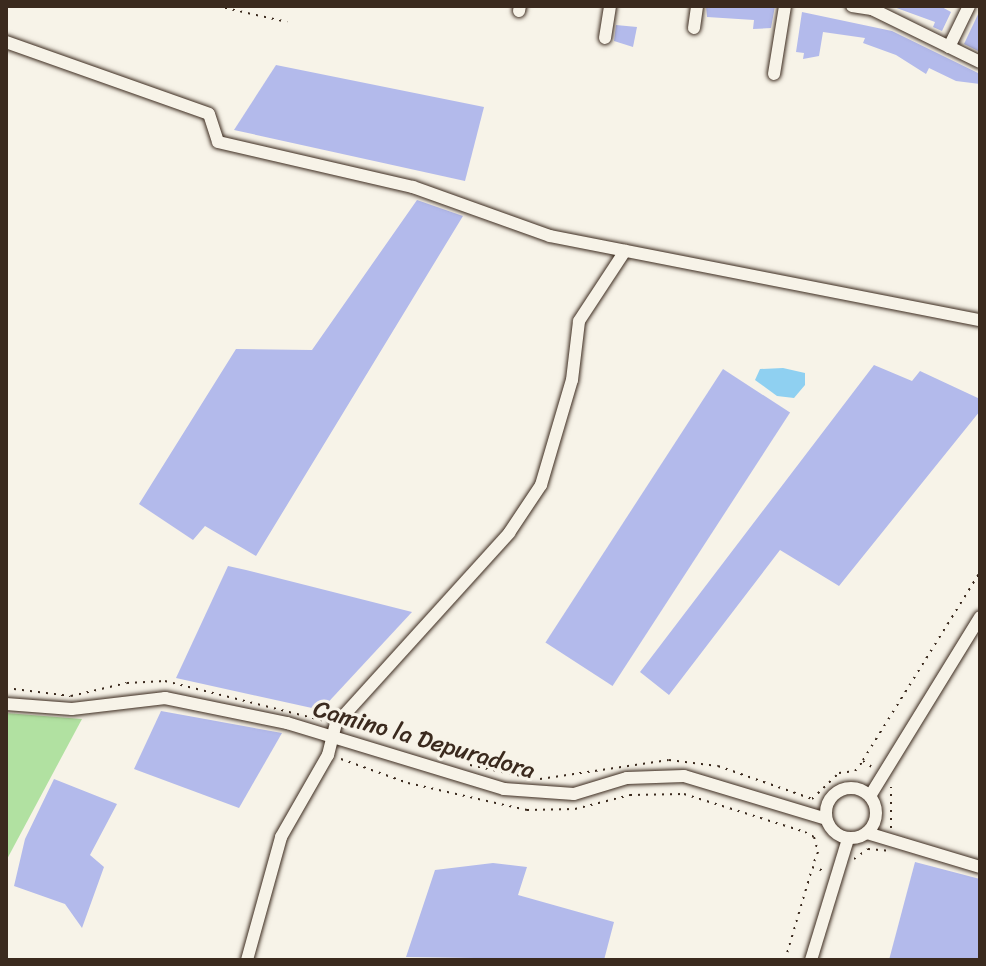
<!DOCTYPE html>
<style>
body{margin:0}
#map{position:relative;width:986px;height:966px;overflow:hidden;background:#f7f3e8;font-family:Sriracha,sans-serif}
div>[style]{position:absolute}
.green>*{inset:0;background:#b1e1a1}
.water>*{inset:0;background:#8fd0f1}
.building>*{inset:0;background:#b3baeb;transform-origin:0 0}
.path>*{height:2px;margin-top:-1px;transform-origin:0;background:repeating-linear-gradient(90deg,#3b2a1e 0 2px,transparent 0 8px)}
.roads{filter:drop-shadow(0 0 2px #3b2a1e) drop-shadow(0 0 2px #3b2a1e)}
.minor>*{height:12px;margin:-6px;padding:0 6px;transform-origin:6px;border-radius:6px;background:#f7f3e8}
.minor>.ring{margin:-6px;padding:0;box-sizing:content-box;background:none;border:12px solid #f7f3e8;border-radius:50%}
span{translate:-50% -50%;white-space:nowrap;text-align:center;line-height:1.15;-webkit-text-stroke:6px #f7f3e8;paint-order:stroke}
.street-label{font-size:24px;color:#3b2a1e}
.frame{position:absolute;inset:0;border:8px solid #3b2a1e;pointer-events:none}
</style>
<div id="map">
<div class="green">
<div style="clip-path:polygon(6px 713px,82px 719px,6px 861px)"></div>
</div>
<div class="water">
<div style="clip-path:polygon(783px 368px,805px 373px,805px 385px,794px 398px,777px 396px,755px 380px,760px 369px)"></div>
</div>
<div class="building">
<div style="clip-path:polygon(706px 6px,775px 6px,771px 28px,753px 29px,754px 20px,707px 17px)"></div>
<div style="clip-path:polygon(891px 6px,940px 6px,951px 12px,942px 31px,933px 27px,935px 22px)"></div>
<div style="clip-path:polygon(980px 10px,980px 52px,964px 44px)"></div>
<div style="clip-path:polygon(802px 12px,892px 31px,980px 74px,980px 84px,956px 81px,929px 68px,926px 74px,896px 55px,863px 43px,865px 38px,823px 32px,819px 56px,803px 59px,804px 53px,796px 52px)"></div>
<div style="clip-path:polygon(616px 25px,637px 27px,633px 47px,614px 41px)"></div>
<div style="clip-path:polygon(276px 65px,484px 107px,465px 181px,234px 130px)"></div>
<div style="clip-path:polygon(417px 200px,463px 216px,256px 556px,205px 526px,193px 540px,139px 504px,236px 349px,312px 350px)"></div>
<div style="clip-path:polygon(874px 365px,912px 381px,920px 371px,980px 399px,980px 411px,839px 586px,780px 550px,669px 695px,640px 672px)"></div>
<div style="left:723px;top:369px;width:80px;height:326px;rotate:33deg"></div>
<div style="clip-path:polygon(228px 566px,246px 570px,412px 612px,321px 710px,176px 678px)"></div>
<div style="clip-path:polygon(161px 711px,282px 733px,239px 808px,134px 769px)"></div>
<div style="clip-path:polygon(54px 779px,117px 804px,90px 855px,104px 867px,82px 928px,65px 904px,14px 886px,25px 839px)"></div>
<div style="clip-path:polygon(915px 862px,980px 879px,980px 960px,889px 960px)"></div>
<div style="clip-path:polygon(493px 863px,527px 867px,518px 895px,614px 922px,604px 960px,406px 957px,435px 870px)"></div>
</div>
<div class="path">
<div style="left:217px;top:6px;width:72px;rotate:12.9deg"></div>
<div style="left:6px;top:688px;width:65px;rotate:7deg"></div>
<div style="left:71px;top:696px;width:57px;rotate:-13.1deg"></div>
<div style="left:127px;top:683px;width:38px;rotate:-3deg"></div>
<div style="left:165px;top:681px;width:166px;rotate:14deg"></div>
<div style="left:341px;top:759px;width:71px;rotate:19.7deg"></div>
<div style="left:408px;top:783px;width:122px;rotate:12.8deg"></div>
<div style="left:527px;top:810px;width:48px;rotate:-1.2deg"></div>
<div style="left:575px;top:809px;width:57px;rotate:-14.3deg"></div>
<div style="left:630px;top:795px;width:54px;rotate:-1.1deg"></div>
<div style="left:684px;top:794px;width:127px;rotate:17.4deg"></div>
<div style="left:805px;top:832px;width:10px;rotate:29deg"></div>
<div style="left:814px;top:837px;width:16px;rotate:75deg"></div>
<div style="left:818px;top:852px;width:16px;rotate:112deg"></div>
<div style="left:812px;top:867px;width:13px;rotate:18deg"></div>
<div style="left:863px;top:760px;width:221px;rotate:-58.1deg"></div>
<div style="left:470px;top:765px;width:61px;rotate:12.2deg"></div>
<div style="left:540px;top:779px;width:130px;rotate:-8.4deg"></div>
<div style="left:669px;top:760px;width:49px;rotate:7deg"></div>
<div style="left:718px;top:766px;width:100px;rotate:19.3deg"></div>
<div style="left:812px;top:799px;width:37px;rotate:-44deg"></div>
<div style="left:839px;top:773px;width:16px;rotate:-7deg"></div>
<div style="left:855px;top:771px;width:13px;rotate:-51deg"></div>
<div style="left:863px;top:761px;width:11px;rotate:34deg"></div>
<div style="left:891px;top:828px;width:41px;rotate:-90deg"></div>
<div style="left:854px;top:859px;width:17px;rotate:-36deg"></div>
<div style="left:868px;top:849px;width:21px;rotate:5deg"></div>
<div style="left:785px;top:960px;width:95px;rotate:-73.5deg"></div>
</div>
<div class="roads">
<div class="minor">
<div style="left:852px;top:6px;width:20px;rotate:9deg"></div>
<div style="left:872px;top:9px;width:120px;rotate:26.1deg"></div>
<div style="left:519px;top:11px;width:5px;rotate:-79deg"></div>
<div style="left:694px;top:28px;width:22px;rotate:-82deg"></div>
<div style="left:605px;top:38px;width:32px;rotate:-81deg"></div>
<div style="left:6px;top:42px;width:215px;rotate:19.5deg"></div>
<div style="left:209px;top:114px;width:29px;rotate:72deg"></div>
<div style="left:218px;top:142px;width:200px;rotate:13deg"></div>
<div style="left:413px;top:187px;width:145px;rotate:19.7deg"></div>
<div style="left:550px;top:236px;width:438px;rotate:11.1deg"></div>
<div style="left:949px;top:47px;width:46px;rotate:-64deg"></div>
<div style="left:774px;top:74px;width:69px;rotate:-80.8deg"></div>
<div style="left:6px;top:704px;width:66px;rotate:4.3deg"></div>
<div style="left:72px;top:709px;width:94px;rotate:-6.7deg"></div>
<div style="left:165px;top:698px;width:125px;rotate:11.6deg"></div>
<div style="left:287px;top:723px;width:227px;rotate:16.9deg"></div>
<div style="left:504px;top:789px;width:70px;rotate:4.1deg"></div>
<div style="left:574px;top:794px;width:55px;rotate:-16.8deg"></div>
<div style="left:627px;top:778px;width:57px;rotate:-2deg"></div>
<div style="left:684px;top:776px;width:148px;rotate:16.8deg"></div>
<div class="ring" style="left:826px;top:788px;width:38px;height:38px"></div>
<div style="left:870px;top:796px;width:210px;rotate:-58.4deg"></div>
<div style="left:867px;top:833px;width:118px;rotate:16.7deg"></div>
<div style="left:247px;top:960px;width:128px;rotate:-74.5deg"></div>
<div style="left:281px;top:837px;width:95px;rotate:-60.2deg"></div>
<div style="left:328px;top:755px;width:32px;rotate:-76deg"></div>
<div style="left:336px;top:724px;width:258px;rotate:-47.8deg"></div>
<div style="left:509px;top:533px;width:58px;rotate:-56.3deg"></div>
<div style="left:541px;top:485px;width:109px;rotate:-73.6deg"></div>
<div style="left:572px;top:380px;width:59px;rotate:-83.2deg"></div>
<div style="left:579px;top:321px;width:84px;rotate:-56.7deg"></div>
<div style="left:811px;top:960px;width:127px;rotate:-73deg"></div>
</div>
</div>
<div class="street-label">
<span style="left:424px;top:740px;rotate:16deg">Camino la Depuradora</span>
</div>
<div class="frame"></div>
</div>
